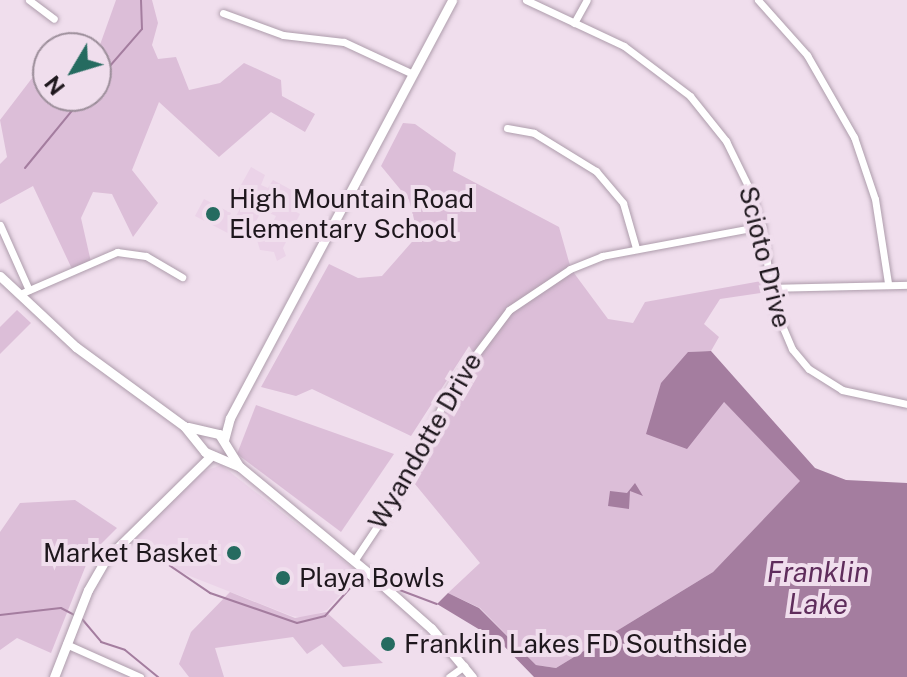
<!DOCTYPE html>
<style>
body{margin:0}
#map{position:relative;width:907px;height:677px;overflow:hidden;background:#f0deed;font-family:"Public Sans",sans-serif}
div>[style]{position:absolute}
.built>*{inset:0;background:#ebd3e8}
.green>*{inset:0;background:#dcbed8}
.water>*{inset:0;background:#a47d9f}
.stream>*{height:2px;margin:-1px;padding:0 1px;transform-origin:1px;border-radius:1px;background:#a47d9f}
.roads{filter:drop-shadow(0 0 2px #ae9dac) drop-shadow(0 0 2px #ae9dac)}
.minor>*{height:7px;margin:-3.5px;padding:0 3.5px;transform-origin:3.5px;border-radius:3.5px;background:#fff}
.major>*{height:9px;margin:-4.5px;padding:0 4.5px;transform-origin:4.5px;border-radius:4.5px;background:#fff}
.dots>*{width:22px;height:22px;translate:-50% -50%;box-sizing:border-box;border:4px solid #f0deed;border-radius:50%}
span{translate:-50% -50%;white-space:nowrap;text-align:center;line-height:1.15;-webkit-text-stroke:8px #f0deed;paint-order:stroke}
.poi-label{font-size:26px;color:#1e171d}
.left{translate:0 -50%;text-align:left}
.right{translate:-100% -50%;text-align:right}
.street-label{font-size:26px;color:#1e171d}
.water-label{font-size:28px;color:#5f2d5c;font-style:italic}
.north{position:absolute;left:32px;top:32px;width:80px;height:80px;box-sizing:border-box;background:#f0deed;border:2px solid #9c8e9a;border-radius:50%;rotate:232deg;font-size:22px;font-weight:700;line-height:32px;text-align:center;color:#1e171d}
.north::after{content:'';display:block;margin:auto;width:28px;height:36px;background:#256b60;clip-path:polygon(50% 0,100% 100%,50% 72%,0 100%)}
</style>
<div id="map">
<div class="built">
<div style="clip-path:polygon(251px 167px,265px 175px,261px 185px,268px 188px,273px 180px,299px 194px,291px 209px,300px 214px,283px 248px,286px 256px,277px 261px,274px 252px,260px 250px,257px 240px,265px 238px,276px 216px,262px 210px,245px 242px,195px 216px,204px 199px,231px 213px,228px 219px,233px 221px,245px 200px,236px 194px)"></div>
<div style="clip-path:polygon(221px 465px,359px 573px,327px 610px,306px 618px,292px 616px,177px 571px,136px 538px,197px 474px)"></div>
</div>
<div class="green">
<div style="clip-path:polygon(116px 0,152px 0,158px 23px,152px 45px,158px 59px,176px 57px,189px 90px,220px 83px,244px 63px,281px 80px,282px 96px,315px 114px,305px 132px,271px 112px,219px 157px,159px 102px,132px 170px,158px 203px,133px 237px,112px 194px,93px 192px,81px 218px,91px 262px,72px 269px,33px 186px,0 204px,0 164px,7px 157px,0 120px,39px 69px,48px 71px,48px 96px,96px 96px,96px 56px)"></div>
<div style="clip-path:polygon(403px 123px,415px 124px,456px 153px,453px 171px,559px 227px,571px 269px,608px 319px,633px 323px,645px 302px,773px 279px,774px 291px,720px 299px,704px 324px,719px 337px,711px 351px,688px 352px,723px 401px,801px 481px,713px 572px,556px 668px,536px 665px,480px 608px,448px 593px,480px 563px,410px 478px,476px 357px,469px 346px,411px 436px,312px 389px,296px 396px,261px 387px,329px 264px,358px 278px,382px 276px,418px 235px,409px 200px,381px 166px)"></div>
<div style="clip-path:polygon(17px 310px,31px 323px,0 354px,0 327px)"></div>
<div style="clip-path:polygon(256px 405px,394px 454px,341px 532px,237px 454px)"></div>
<div style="clip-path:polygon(75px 500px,117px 528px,90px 555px,51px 653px,17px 638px,0 650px,0 532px,20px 503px)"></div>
<div style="clip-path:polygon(230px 592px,295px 618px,326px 612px,383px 663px,343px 667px,322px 644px,307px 654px,293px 637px,215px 648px,224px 677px,189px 677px,179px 664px,191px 632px)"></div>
</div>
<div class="water">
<div style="clip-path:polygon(711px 351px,815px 468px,846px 480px,907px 483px,907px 677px,534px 677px,500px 642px,437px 604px,448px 593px,479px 608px,536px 665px,556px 668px,713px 572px,800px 481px,724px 402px,687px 449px,646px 434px,661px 383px,688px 352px)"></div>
<div style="clip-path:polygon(635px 483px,643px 496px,630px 491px,629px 509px,608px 506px,610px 491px,627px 493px)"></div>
</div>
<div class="stream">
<div style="left:96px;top:82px;width:70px;rotate:-49deg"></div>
<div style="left:142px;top:29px;width:29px;rotate:-92deg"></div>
<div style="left:25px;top:168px;width:93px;rotate:-50.7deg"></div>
<div style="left:135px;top:542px;width:91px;rotate:34.2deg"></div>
<div style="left:210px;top:593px;width:92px;rotate:19deg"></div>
<div style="left:297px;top:623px;width:29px;rotate:-14deg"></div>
<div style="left:325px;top:616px;width:54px;rotate:-48deg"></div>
<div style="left:361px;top:576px;width:8px;rotate:23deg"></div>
<div style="left:389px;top:586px;width:51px;rotate:20.6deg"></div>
<div style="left:0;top:615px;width:61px;rotate:-6.5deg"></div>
<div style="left:61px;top:608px;width:17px;rotate:28deg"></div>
<div style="left:82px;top:619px;width:30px;rotate:50deg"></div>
<div style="left:101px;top:642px;width:25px;rotate:18deg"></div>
<div style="left:125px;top:650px;width:43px;rotate:39.3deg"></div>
</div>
<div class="roads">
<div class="minor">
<div style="left:29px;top:0;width:31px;rotate:37deg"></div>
<div style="left:526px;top:0;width:108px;rotate:25.1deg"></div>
<div style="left:624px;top:46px;width:83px;rotate:37.1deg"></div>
<div style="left:690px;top:96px;width:58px;rotate:51.3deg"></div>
<div style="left:726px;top:141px;width:59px;rotate:63.9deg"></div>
<div style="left:752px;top:194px;width:54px;rotate:76deg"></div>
<div style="left:765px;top:246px;width:56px;rotate:82.9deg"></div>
<div style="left:772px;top:302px;width:51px;rotate:66.9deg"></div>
<div style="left:792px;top:349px;width:26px;rotate:50deg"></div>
<div style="left:809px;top:369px;width:39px;rotate:32deg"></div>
<div style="left:842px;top:390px;width:66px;rotate:12.2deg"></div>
<div style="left:758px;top:0;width:74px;rotate:48.3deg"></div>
<div style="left:807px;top:55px;width:95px;rotate:60.2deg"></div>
<div style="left:854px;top:137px;width:65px;rotate:71.3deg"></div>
<div style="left:875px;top:199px;width:85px;rotate:81.2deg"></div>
<div style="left:223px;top:13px;width:64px;rotate:20.1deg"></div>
<div style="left:283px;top:35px;width:61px;rotate:6.5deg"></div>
<div style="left:344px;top:42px;width:76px;rotate:24.9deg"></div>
<div style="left:574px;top:23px;width:26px;rotate:-61deg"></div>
<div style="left:507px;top:128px;width:27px;rotate:10deg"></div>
<div style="left:534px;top:133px;width:73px;rotate:31.5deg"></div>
<div style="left:596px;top:171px;width:42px;rotate:49.8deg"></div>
<div style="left:623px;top:203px;width:47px;rotate:73.9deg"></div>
<div style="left:0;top:225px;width:71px;rotate:66deg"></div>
<div style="left:770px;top:288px;width:137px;rotate:-1.3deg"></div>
<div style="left:20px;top:294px;width:106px;rotate:-23.4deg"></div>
<div style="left:117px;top:252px;width:29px;rotate:8deg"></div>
<div style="left:146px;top:256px;width:42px;rotate:30.3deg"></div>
<div style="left:354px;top:561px;width:72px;rotate:-56.3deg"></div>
<div style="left:394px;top:501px;width:129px;rotate:-63.2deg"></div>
<div style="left:452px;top:386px;width:95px;rotate:-53.1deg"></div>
<div style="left:509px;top:310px;width:73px;rotate:-33.9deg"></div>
<div style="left:570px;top:269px;width:35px;rotate:-22deg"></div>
<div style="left:602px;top:256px;width:163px;rotate:-10.6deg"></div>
<div style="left:66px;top:644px;width:81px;rotate:24deg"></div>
<div style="left:449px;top:677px;width:19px;rotate:-36deg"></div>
</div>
<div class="major">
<div style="left:0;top:276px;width:104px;rotate:43.1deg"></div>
<div style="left:76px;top:347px;width:134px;rotate:36.2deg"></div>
<div style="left:184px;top:426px;width:33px;rotate:51deg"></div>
<div style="left:205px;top:452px;width:38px;rotate:23deg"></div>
<div style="left:240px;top:467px;width:170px;rotate:39.5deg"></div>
<div style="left:371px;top:575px;width:80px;rotate:41.5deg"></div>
<div style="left:431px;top:628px;width:64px;rotate:50.1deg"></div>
<div style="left:188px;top:427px;width:32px;rotate:13deg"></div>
<div style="left:219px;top:434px;width:36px;rotate:58deg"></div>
<div style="left:224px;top:440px;width:23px;rotate:-75deg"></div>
<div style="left:230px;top:418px;width:473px;rotate:-62deg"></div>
<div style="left:54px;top:677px;width:93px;rotate:-68.7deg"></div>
<div style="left:88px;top:590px;width:36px;rotate:-60deg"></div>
<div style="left:106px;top:559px;width:148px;rotate:-44.5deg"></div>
</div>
</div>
<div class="dots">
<div style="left:213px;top:214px;background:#256b60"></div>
<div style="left:234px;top:553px;background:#256b60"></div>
<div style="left:283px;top:578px;background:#256b60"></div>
<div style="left:388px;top:644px;background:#256b60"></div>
</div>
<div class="poi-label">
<span class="left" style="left:229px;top:214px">High Mountain Road<br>Elementary School</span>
<span class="right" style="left:218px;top:553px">Market Basket</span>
<span class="left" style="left:299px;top:578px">Playa Bowls</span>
<span class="left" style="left:404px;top:644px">Franklin Lakes FD Southside</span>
</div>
<div class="street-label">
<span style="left:765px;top:257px;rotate:76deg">Scioto Drive</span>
<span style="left:425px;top:441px;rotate:-60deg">Wyandotte Drive</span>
</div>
<div class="water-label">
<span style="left:818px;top:588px">Franklin<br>Lake</span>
</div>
<div class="north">N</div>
</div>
